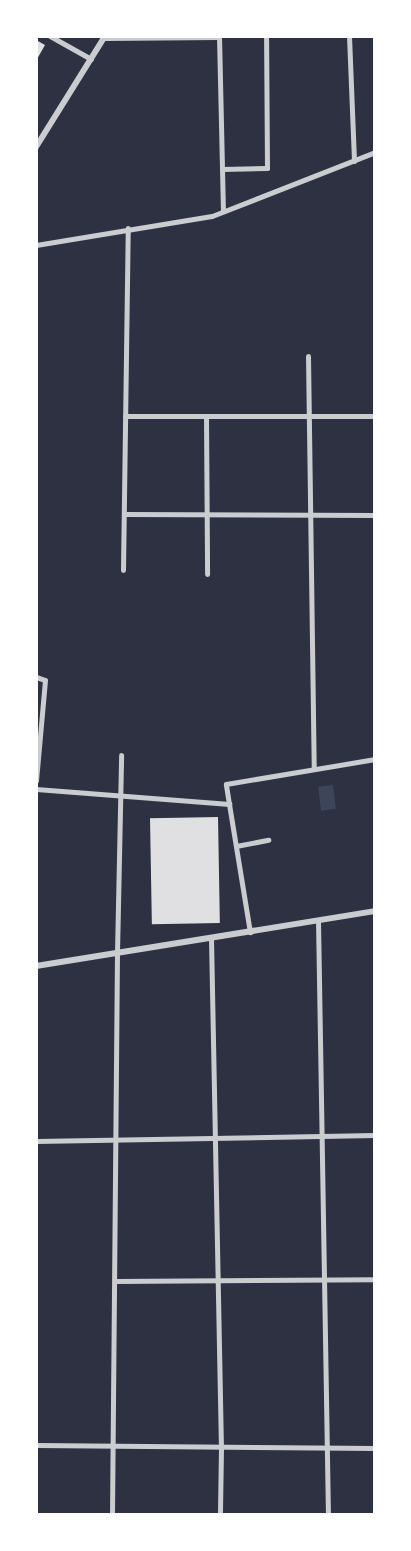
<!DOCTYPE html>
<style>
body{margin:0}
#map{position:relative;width:411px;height:1551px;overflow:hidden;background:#2d3142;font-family:"Golos Text",sans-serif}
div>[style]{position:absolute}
.green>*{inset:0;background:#3c4559;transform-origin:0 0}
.building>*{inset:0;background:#e0e0e3;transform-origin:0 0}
.minor>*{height:5px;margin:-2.5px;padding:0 2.5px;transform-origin:2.5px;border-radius:2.5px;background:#caccd0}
.tertiary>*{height:6px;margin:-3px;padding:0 3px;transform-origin:3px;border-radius:3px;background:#caccd0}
span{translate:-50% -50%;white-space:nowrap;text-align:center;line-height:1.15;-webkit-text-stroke:5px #fff;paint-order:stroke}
.frame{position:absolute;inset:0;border:38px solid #fff;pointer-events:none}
</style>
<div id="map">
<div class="green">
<div style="left:333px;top:785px;width:24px;height:15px;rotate:83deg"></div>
</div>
<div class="building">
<div style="clip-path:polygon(36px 40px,45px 45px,36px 61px)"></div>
<div style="left:218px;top:817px;width:106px;height:68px;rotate:89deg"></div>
</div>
<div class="minor">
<div style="left:50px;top:36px;width:47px;rotate:29.3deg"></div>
<div style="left:219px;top:36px;width:175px;rotate:88.7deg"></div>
<div style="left:349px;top:36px;width:125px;rotate:87.7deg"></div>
<div style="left:105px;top:38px;width:114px;rotate:-0.5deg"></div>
<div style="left:222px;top:169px;width:45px;rotate:-1.3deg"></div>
<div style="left:267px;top:168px;width:132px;rotate:-90.4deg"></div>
<div style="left:36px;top:245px;width:178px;rotate:-9.4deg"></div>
<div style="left:212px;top:216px;width:175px;rotate:-21.4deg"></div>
<div style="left:308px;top:356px;width:413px;rotate:89.2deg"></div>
<div style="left:125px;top:416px;width:250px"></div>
<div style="left:206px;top:416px;width:158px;rotate:89.6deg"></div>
<div style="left:124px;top:514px;width:251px;rotate:0.2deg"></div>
<div style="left:123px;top:570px;width:342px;rotate:-89.2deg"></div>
<div style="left:36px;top:677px;width:9px;rotate:18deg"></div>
<div style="left:45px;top:680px;width:101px;rotate:95.1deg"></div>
<div style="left:36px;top:789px;width:194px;rotate:4.4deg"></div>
<div style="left:229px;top:804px;width:130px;rotate:80.7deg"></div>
<div style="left:229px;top:804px;width:20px;rotate:-99deg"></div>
<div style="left:226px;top:784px;width:151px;rotate:-9.5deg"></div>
<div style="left:236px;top:846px;width:33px;rotate:-11deg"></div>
<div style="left:318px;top:920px;width:595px;rotate:89.04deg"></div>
<div style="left:211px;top:938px;width:510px;rotate:88.88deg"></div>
<div style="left:221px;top:1448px;width:67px;rotate:90.9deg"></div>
<div style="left:36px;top:1141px;width:339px;rotate:-1deg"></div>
<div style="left:115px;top:1281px;width:260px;rotate:-0.4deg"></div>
<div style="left:36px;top:1445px;width:339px;rotate:0.5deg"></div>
<div style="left:112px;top:1515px;width:562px;rotate:-89.49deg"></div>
<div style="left:117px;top:953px;width:198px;rotate:-88.8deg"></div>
</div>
<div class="tertiary">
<div style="left:36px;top:147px;width:131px;rotate:-58.1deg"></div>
<div style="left:36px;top:966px;width:343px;rotate:-9.2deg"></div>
</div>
<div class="frame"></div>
</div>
